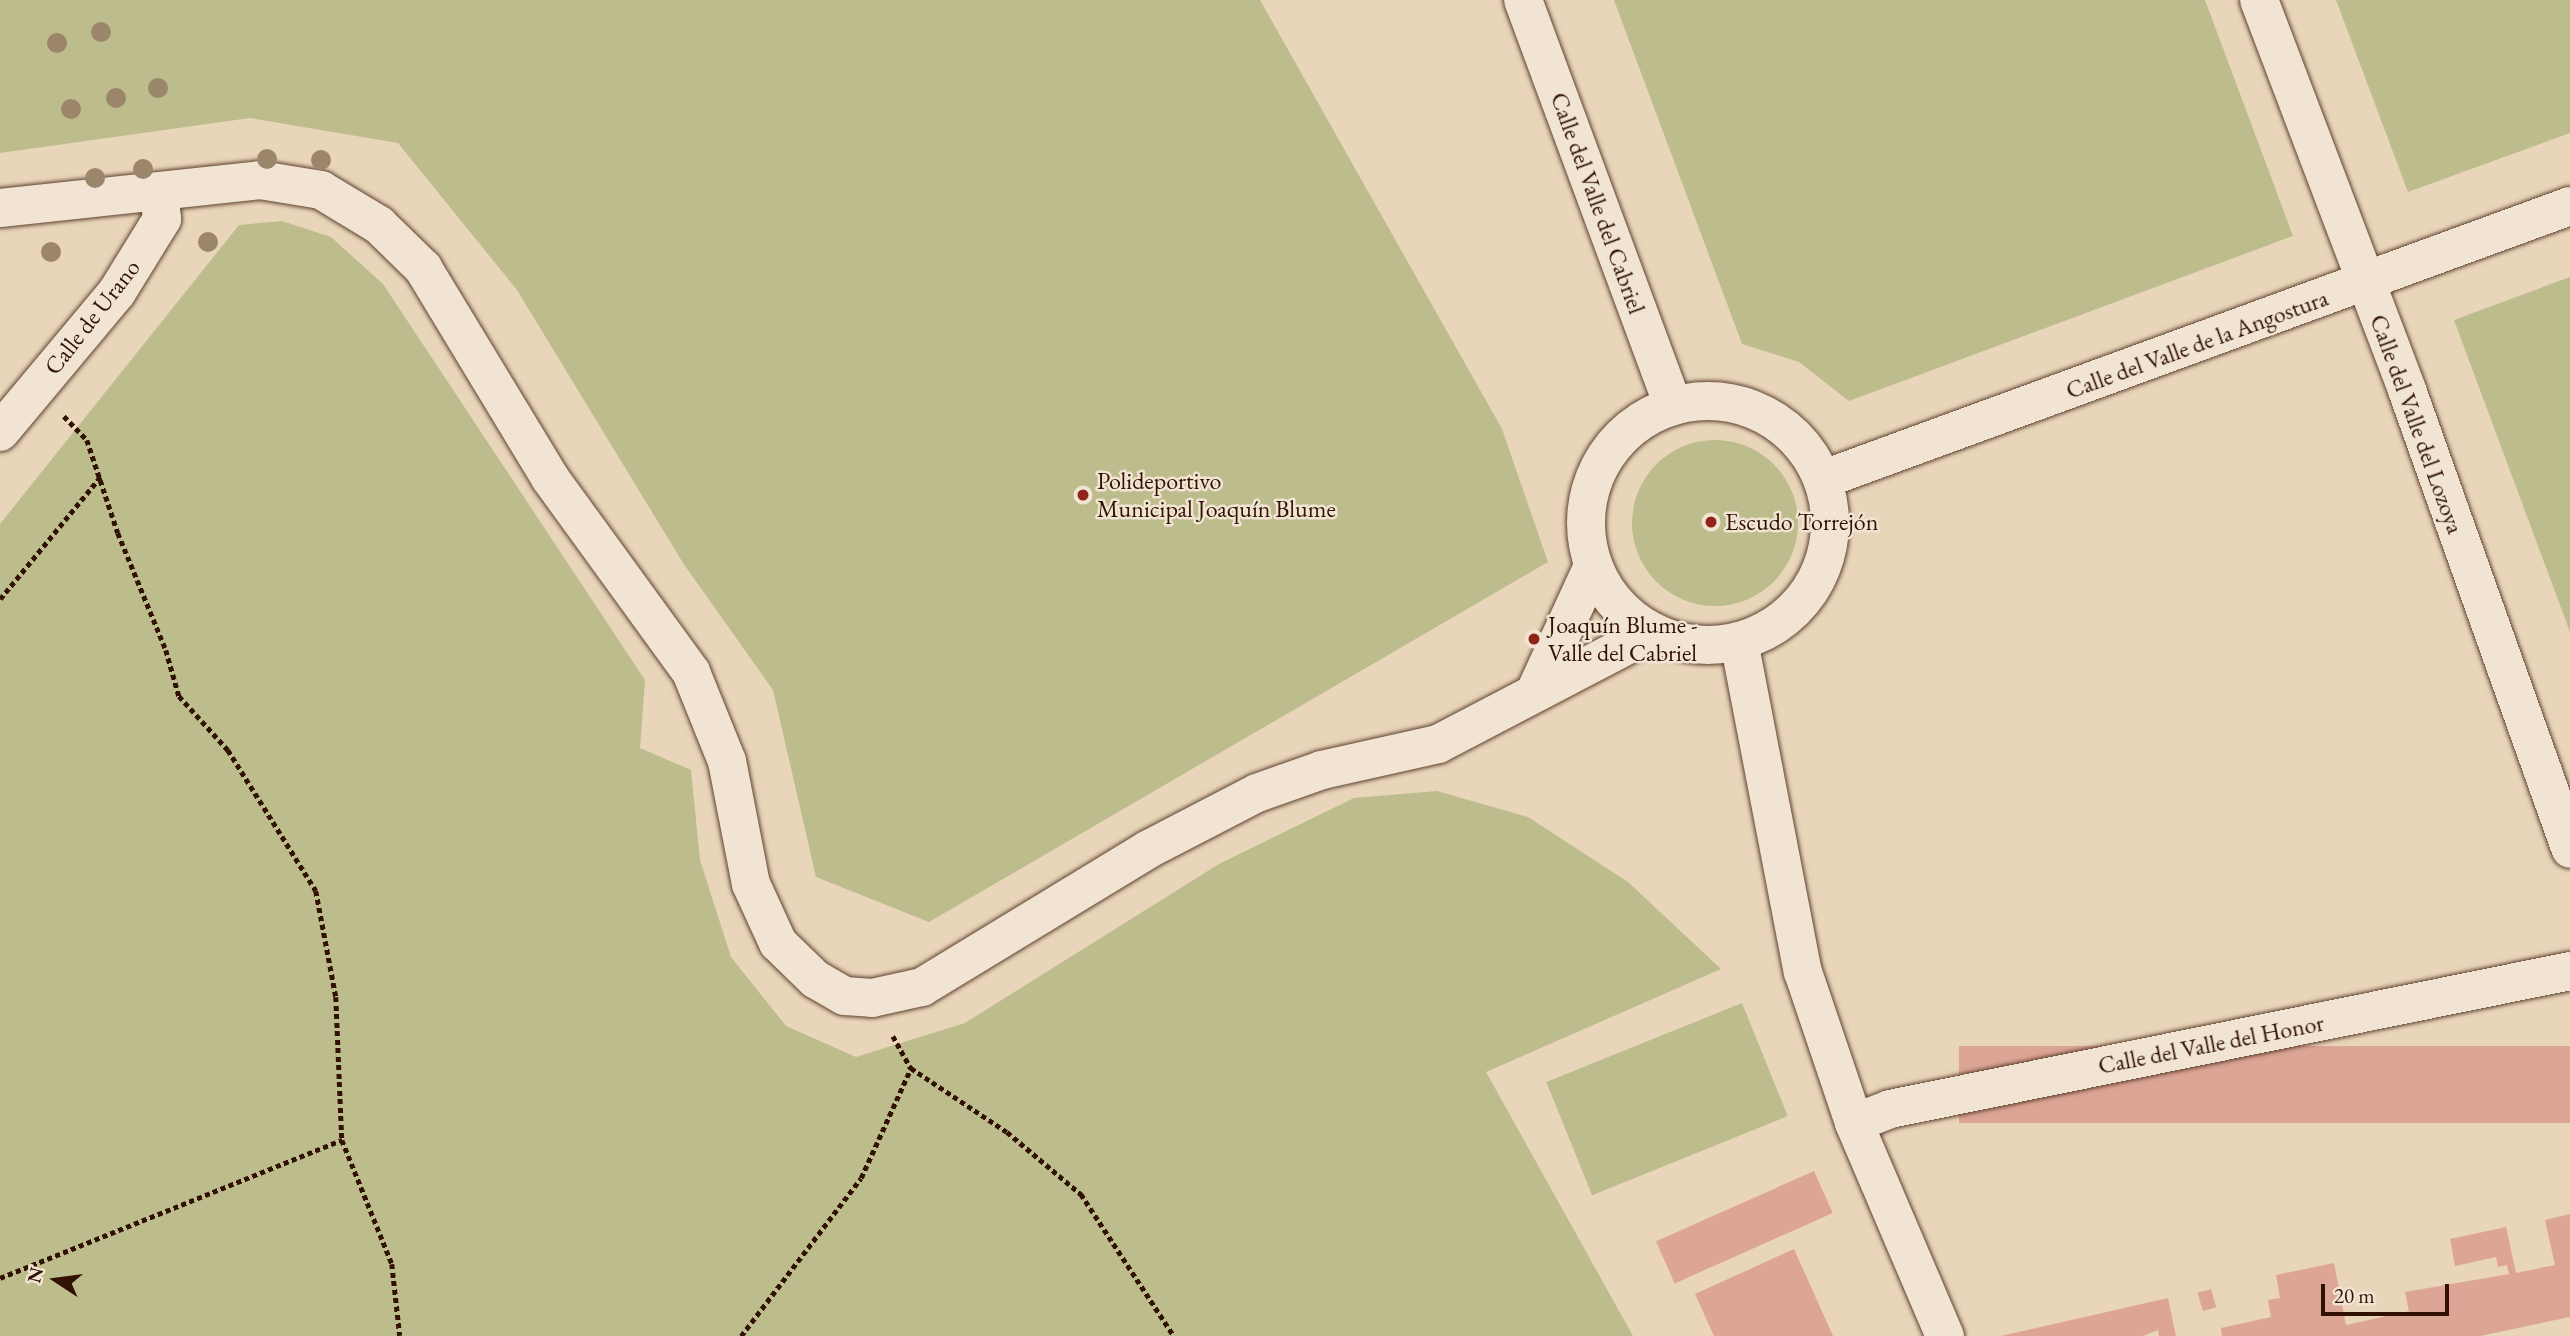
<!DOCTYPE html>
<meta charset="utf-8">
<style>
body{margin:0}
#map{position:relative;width:2570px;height:1336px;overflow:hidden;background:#e9d5ba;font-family:"EB Garamond",serif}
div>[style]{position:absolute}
.green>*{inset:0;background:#bcbc8c;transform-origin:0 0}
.round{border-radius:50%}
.building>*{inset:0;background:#dda596;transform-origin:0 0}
.path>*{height:4.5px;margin-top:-2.25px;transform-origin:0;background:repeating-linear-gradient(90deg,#311101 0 5px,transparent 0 8.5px)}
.roads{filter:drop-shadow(0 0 2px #5f422f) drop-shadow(0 0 2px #5f422f)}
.minor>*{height:38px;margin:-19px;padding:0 19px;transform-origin:19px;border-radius:19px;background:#f1e4d2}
.minor>.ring{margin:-19px;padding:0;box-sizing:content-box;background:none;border:38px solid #f1e4d2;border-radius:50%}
.trees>*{width:20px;height:20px;margin:-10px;border-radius:50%;background:#9b856b}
.dots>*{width:19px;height:19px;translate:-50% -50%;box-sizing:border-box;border:4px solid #f1e4d2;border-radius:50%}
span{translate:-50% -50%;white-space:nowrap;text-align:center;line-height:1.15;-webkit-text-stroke:5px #f1e4d2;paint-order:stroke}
.street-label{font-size:24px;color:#311101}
.poi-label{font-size:24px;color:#311101}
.left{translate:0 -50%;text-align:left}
.north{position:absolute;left:21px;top:1245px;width:70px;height:70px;-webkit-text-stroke:5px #f1e4d2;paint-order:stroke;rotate:283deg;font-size:19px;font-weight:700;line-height:28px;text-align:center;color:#311101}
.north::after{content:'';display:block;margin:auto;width:24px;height:32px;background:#311101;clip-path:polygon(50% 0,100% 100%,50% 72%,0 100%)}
.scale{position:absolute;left:2321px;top:1284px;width:128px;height:32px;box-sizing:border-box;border:4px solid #311101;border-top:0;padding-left:9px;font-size:21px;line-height:24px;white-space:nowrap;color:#311101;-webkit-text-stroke:5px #f1e4d2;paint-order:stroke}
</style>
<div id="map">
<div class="green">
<div style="clip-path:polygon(0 0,1260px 0,1502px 429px,1548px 562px,929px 922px,816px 877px,773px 690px,683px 563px,517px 290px,398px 143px,250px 118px,0 153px)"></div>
<div style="clip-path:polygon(1614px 0,2205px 0,2293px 236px,1849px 401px,1799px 362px,1742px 344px)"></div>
<div style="clip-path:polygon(2336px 0,2570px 0,2570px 133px,2408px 192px)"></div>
<div style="clip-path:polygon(282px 221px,331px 237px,383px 284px,645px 680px,640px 748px,691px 770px,700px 860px,731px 957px,786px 1026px,856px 1057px,965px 1023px,1219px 864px,1354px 798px,1437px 791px,1528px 817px,1628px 882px,1721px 969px,1486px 1072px,1633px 1336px,0 1336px,0 524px,239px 225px)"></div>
<div style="clip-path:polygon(2570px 277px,2570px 632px,2454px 320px)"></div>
<div class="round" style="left:1632px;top:440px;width:166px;height:166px"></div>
<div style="left:1742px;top:1003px;width:122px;height:211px;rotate:68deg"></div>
</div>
<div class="building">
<div style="left:2570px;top:1046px;width:77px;height:611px;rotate:90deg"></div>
<div style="left:1814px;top:1171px;width:46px;height:173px;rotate:66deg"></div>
<div style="clip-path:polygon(2570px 1214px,2570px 1317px,2480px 1336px,2222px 1336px,2221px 1328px,2271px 1317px,2268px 1300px,2280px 1298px,2276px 1275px,2334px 1263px,2346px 1325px,2409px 1311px,2405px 1292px,2509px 1274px,2507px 1265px,2498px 1267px,2496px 1257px,2455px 1266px,2450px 1239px,2506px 1227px,2516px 1273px,2555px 1265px,2545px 1220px)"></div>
<div style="clip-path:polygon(1794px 1249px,1833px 1336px,1714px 1336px,1695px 1294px)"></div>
<div style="left:2211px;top:1289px;width:19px;height:14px;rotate:74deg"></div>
<div style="clip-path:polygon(2168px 1298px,2176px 1336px,2159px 1336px,2158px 1330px,2143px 1336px,2001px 1336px)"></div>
</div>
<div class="path">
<div style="left:64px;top:416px;width:33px;rotate:46deg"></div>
<div style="left:87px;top:440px;width:98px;rotate:71.6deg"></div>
<div style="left:118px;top:533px;width:126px;rotate:67.7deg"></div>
<div style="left:166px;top:650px;width:48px;rotate:74.2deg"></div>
<div style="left:179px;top:696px;width:73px;rotate:47.8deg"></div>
<div style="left:228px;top:750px;width:166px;rotate:58deg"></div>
<div style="left:316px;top:891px;width:108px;rotate:79.3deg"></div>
<div style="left:336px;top:997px;width:143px;rotate:87.6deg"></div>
<div style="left:342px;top:1140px;width:134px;rotate:68deg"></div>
<div style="left:392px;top:1264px;width:72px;rotate:83.7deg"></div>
<div style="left:0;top:599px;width:159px;rotate:-50.6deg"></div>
<div style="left:893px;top:1036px;width:37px;rotate:61deg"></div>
<div style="left:911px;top:1068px;width:115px;rotate:33.7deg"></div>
<div style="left:1007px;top:1132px;width:97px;rotate:40deg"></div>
<div style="left:1081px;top:1194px;width:170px;rotate:56.8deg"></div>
<div style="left:0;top:1278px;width:369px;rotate:-22deg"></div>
<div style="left:741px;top:1336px;width:198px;rotate:-52.8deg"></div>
<div style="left:861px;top:1178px;width:121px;rotate:-65.6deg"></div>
</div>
<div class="roads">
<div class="minor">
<div style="left:1523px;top:0;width:433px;rotate:69.7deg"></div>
<div style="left:2259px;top:0;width:417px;rotate:69.2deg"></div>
<div style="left:2407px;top:390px;width:487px;rotate:70.4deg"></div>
<div style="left:0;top:208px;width:262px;rotate:-6.1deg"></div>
<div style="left:260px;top:180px;width:62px;rotate:9.3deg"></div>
<div style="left:321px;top:190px;width:68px;rotate:31.1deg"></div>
<div style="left:379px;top:225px;width:62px;rotate:44.3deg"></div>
<div style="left:423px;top:268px;width:245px;rotate:58.8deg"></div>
<div style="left:550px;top:478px;width:240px;rotate:54deg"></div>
<div style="left:691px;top:672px;width:96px;rotate:68deg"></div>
<div style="left:727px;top:761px;width:125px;rotate:79deg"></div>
<div style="left:751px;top:884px;width:65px;rotate:65.4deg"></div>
<div style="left:778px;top:943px;width:52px;rotate:44.2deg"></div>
<div style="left:815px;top:979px;width:34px;rotate:30deg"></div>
<div style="left:845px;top:996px;width:27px;rotate:4deg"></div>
<div style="left:872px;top:998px;width:51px;rotate:-12.4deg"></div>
<div style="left:922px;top:987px;width:263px;rotate:-31.3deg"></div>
<div style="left:1147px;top:850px;width:124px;rotate:-27.4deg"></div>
<div style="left:1257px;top:793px;width:69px;rotate:-19.5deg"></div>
<div style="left:1322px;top:770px;width:119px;rotate:-12.6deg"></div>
<div style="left:1438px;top:744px;width:242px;rotate:-27.6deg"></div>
<div class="ring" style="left:1586px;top:401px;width:206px;height:206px"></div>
<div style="left:0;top:432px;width:182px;rotate:-50.1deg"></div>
<div style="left:117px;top:292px;width:86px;rotate:-58.3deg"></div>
<div style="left:162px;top:219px;width:27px;rotate:-96deg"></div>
<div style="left:1824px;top:479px;width:794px;rotate:-20.1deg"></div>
<div style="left:1739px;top:641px;width:337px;rotate:79.1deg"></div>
<div style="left:1803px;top:972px;width:159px;rotate:71.3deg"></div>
<div style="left:1854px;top:1123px;width:232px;rotate:66.9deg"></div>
<div style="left:1535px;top:692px;width:139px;rotate:-65.3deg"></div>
<div style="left:1854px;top:1123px;width:39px;rotate:-21deg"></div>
<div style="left:1890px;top:1109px;width:694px;rotate:-11.47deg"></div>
</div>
</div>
<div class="trees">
<div style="left:101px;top:32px"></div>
<div style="left:57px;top:43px"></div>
<div style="left:158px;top:88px"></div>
<div style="left:116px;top:98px"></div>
<div style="left:71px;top:109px"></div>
<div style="left:267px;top:159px"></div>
<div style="left:321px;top:160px"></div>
<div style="left:143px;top:169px"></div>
<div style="left:95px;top:178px"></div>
<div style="left:208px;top:242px"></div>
<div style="left:51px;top:252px"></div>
</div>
<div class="dots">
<div style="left:1083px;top:495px;background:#8f2418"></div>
<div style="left:1711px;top:522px;background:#8f2418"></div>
<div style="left:1534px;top:639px;background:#8f2418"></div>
</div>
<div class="street-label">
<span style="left:1598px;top:203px;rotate:70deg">Calle del Valle del Cabriel</span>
<span style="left:92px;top:317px;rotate:-52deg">Calle de Urano</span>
<span style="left:2197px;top:344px;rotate:-20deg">Calle del Valle de la Angostura</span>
<span style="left:2417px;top:424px;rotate:70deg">Calle del Valle del Lozoya</span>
<span style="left:2211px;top:1044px;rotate:-11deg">Calle del Valle del Honor</span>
</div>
<div class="poi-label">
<span class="left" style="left:1097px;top:495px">Polideportivo<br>Municipal Joaquín Blume</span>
<span class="left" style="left:1725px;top:522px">Escudo Torrejón</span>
<span class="left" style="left:1548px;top:639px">Joaquín Blume -<br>Valle del Cabriel</span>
</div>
<div class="north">N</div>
<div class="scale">20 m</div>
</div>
